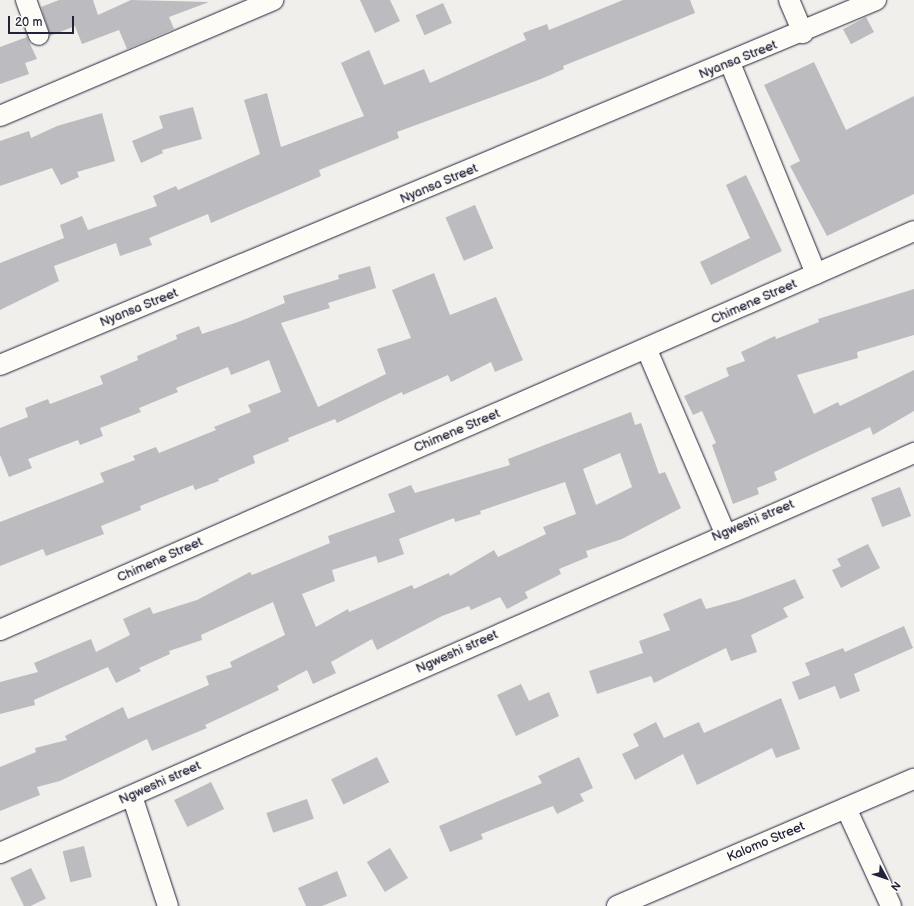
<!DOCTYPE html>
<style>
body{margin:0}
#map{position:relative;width:914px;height:906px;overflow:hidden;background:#f0efec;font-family:"Balsamiq Sans",sans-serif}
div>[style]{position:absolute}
.building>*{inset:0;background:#bcbcc0;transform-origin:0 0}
.roads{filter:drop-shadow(0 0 1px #22223b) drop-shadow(0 0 1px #22223b)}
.minor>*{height:20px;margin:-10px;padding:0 10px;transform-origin:10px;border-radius:10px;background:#fdfcf7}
span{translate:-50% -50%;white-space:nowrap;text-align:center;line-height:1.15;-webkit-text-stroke:3px #fdfcf7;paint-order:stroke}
.street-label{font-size:13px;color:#22223b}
.north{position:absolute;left:866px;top:858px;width:40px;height:40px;-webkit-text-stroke:3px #fdfcf7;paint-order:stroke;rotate:130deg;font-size:11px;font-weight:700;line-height:16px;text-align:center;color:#22223b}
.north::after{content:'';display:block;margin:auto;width:14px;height:18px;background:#22223b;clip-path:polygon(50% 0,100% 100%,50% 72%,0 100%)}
.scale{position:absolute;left:8px;top:16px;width:66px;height:18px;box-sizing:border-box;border:2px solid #22223b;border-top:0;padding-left:5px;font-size:12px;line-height:14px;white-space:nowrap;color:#22223b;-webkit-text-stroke:3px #fdfcf7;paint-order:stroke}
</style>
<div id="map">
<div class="building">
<div style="clip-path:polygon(59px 0,93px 0,98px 15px,131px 0,209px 2px,169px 17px,174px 29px,127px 49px,119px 30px,82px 44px,75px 26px,50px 36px,41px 7px)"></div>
<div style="clip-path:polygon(360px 0,390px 0,400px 21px,375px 33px)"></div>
<div style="clip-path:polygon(623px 0,690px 0,695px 13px,563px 66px,564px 69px,541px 79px,397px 132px,399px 138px,319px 170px,321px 176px,211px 223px,208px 214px,149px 238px,152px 245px,120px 256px,116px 243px,54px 266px,59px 281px,0 310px,0 263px,64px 238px,60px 225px,82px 216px,88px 230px,157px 206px,153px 196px,176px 186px,178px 190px,260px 154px,244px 100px,267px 93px,281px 147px,364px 116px,341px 63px,369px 50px,384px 85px,424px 69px,430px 83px,526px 40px,523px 33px,547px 24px,549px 30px)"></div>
<div style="left:443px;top:3px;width:22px;height:30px;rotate:66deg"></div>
<div style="left:866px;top:17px;width:17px;height:26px;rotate:62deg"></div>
<div style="clip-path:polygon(27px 37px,37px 59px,25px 63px,29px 74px,0 84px,0 47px)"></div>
<div style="clip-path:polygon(814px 62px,846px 130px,914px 96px,914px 194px,827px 236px,790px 166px,800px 161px,764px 85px)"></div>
<div style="clip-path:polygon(193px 107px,202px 139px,162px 150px,163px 153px,141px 163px,132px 141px,163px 128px,159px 116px)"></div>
<div style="clip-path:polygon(102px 113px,115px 161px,77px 172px,79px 177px,61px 185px,52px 168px,0 186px,0 141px,29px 131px,31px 138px,57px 126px)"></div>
<div style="clip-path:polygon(746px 175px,782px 251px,711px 285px,700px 262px,750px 238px,726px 185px)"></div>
<div style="left:475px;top:205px;width:47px;height:32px;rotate:67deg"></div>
<div style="clip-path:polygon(370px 266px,376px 288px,328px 303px,330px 308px,281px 323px,318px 407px,386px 374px,377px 349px,411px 338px,392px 290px,434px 273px,450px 315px,496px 297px,523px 360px,495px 372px,491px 362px,451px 382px,448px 375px,403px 395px,402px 392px,337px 423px,335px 419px,288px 438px,289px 441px,253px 456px,255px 463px,218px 479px,219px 481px,195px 490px,193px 485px,140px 506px,141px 510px,101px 526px,104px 534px,46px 556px,43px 549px,0 566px,0 522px,104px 482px,100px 473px,135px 460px,133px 456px,156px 447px,159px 453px,216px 430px,214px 427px,251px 412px,248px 405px,281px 392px,269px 360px,231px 375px,228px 367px,176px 388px,178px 392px,139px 408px,141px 412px,100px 428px,103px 436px,80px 445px,78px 440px,28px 459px,32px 468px,9px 477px,0 455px,0 428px,28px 417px,25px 408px,48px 399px,50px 404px,103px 384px,100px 376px,138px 360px,137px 356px,177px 339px,176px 335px,199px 326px,202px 334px,238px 322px,285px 303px,283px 296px,339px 279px,338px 275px)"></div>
<div style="clip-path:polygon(914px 289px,914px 335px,857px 352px,858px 358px,797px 375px,814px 414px,838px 402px,840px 406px,914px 370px,914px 411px,873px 435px,870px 427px,774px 472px,777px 480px,757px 488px,759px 494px,733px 504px,712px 445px,716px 443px,702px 411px,693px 415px,684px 396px,729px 376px,726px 368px,745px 361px,741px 352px,775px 336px,776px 339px,819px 322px,818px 319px)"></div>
<div style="clip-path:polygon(evenodd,631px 412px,635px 425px,641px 423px,659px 474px,665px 472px,681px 508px,622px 539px,586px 551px,588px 557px,559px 569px,561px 574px,525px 592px,528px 598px,507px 609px,500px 597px,471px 610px,469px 606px,442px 616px,377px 650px,372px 639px,331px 662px,336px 673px,313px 684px,307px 670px,277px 686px,279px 690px,205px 725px,207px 728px,152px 751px,147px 739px,60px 781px,37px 787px,40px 795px,0 811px,0 767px,36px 752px,35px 748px,67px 740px,65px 736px,123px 707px,128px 719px,209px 685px,206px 676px,232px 667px,230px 662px,285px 635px,273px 602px,201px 635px,202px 640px,169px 651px,170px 654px,139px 668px,141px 671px,116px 683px,108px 667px,34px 700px,35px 705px,0 714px,0 682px,38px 672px,34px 663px,91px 639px,96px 652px,130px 635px,123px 619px,150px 607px,153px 614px,197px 600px,250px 572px,252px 575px,330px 543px,328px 536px,395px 512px,388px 494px,411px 485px,415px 493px,510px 465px,508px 459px,631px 412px,620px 453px,632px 487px,596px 505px,583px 469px,620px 453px,631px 412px,565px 482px,576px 514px,543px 527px,546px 534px,498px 557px,494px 550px,450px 576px,449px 573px,414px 589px,412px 585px,349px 612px,348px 609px,316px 627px,302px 594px,335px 581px,332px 570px,376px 556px,378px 563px,390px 559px,404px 554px,399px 539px,454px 518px,455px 522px,481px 514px,480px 511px,565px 482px)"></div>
<div style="left:900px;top:487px;width:31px;height:31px;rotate:69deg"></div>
<div style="clip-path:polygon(868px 544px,880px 568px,841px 588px,832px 570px,841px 566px,837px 559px)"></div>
<div style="clip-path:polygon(795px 579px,804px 598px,783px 608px,788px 617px,751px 635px,757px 652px,731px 661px,726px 648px,654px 683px,651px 676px,597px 694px,589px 671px,643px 653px,639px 641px,670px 630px,663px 614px,701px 598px,706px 609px,739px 600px)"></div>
<div style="clip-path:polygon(904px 626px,913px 648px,854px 674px,860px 691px,840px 699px,835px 686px,799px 700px,792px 682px,810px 675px,805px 663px,843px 648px,845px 652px)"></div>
<div style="clip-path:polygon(521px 684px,529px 701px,549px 692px,559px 716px,516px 736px,497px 695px)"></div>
<div style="clip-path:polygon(781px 698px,800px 749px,776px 758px,772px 748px,697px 785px,683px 754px,635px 780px,622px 754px,639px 746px,633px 734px,656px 722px,664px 738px,699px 722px,704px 733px)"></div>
<div style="left:377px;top:757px;width:28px;height:51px;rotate:64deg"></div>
<div style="clip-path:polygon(579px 757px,593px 788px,580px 794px,584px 801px,557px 814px,553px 806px,481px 834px,483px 839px,450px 852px,439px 826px,542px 783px,538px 776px)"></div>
<div style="left:211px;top:782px;width:30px;height:41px;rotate:64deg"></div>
<div style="left:307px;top:799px;width:21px;height:43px;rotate:71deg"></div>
<div style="left:84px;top:846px;width:32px;height:22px;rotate:76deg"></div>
<div style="left:390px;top:848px;width:35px;height:27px;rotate:59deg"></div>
<div style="left:31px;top:868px;width:34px;height:23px;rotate:64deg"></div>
<div style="clip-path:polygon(337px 871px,347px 896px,322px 906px,306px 906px,298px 888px)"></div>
</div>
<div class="roads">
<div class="minor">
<div style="left:26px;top:0;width:37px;rotate:70deg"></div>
<div style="left:789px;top:0;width:36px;rotate:67deg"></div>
<div style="left:730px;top:63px;width:228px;rotate:67.8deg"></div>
<div style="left:0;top:116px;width:297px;rotate:-23deg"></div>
<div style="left:647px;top:350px;width:199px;rotate:66.9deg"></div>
<div style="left:0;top:365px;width:949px;rotate:-22.62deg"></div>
<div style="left:0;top:630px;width:997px;rotate:-23.58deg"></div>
<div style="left:132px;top:796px;width:116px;rotate:71.9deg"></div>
<div style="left:846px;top:808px;width:108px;rotate:65.3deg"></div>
<div style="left:0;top:853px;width:998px;rotate:-23.64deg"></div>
<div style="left:617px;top:906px;width:323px;rotate:-23.2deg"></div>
</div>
</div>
<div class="street-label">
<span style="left:738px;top:60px;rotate:-22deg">Nyansa Street</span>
<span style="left:439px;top:184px;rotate:-23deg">Nyansa Street</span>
<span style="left:754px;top:302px;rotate:-24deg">Chimene Street</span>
<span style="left:139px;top:308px;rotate:-22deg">Nyansa Street</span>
<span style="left:457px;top:431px;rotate:-23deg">Chimene Street</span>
<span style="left:753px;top:521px;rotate:-23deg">Ngweshi street</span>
<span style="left:160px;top:560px;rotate:-24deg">Chimene Street</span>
<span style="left:457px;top:652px;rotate:-24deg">Ngweshi street</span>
<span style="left:160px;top:783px;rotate:-24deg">Ngweshi street</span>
<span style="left:766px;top:842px;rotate:-23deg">Kalomo Street</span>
</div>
<div class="north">N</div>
<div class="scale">20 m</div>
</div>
